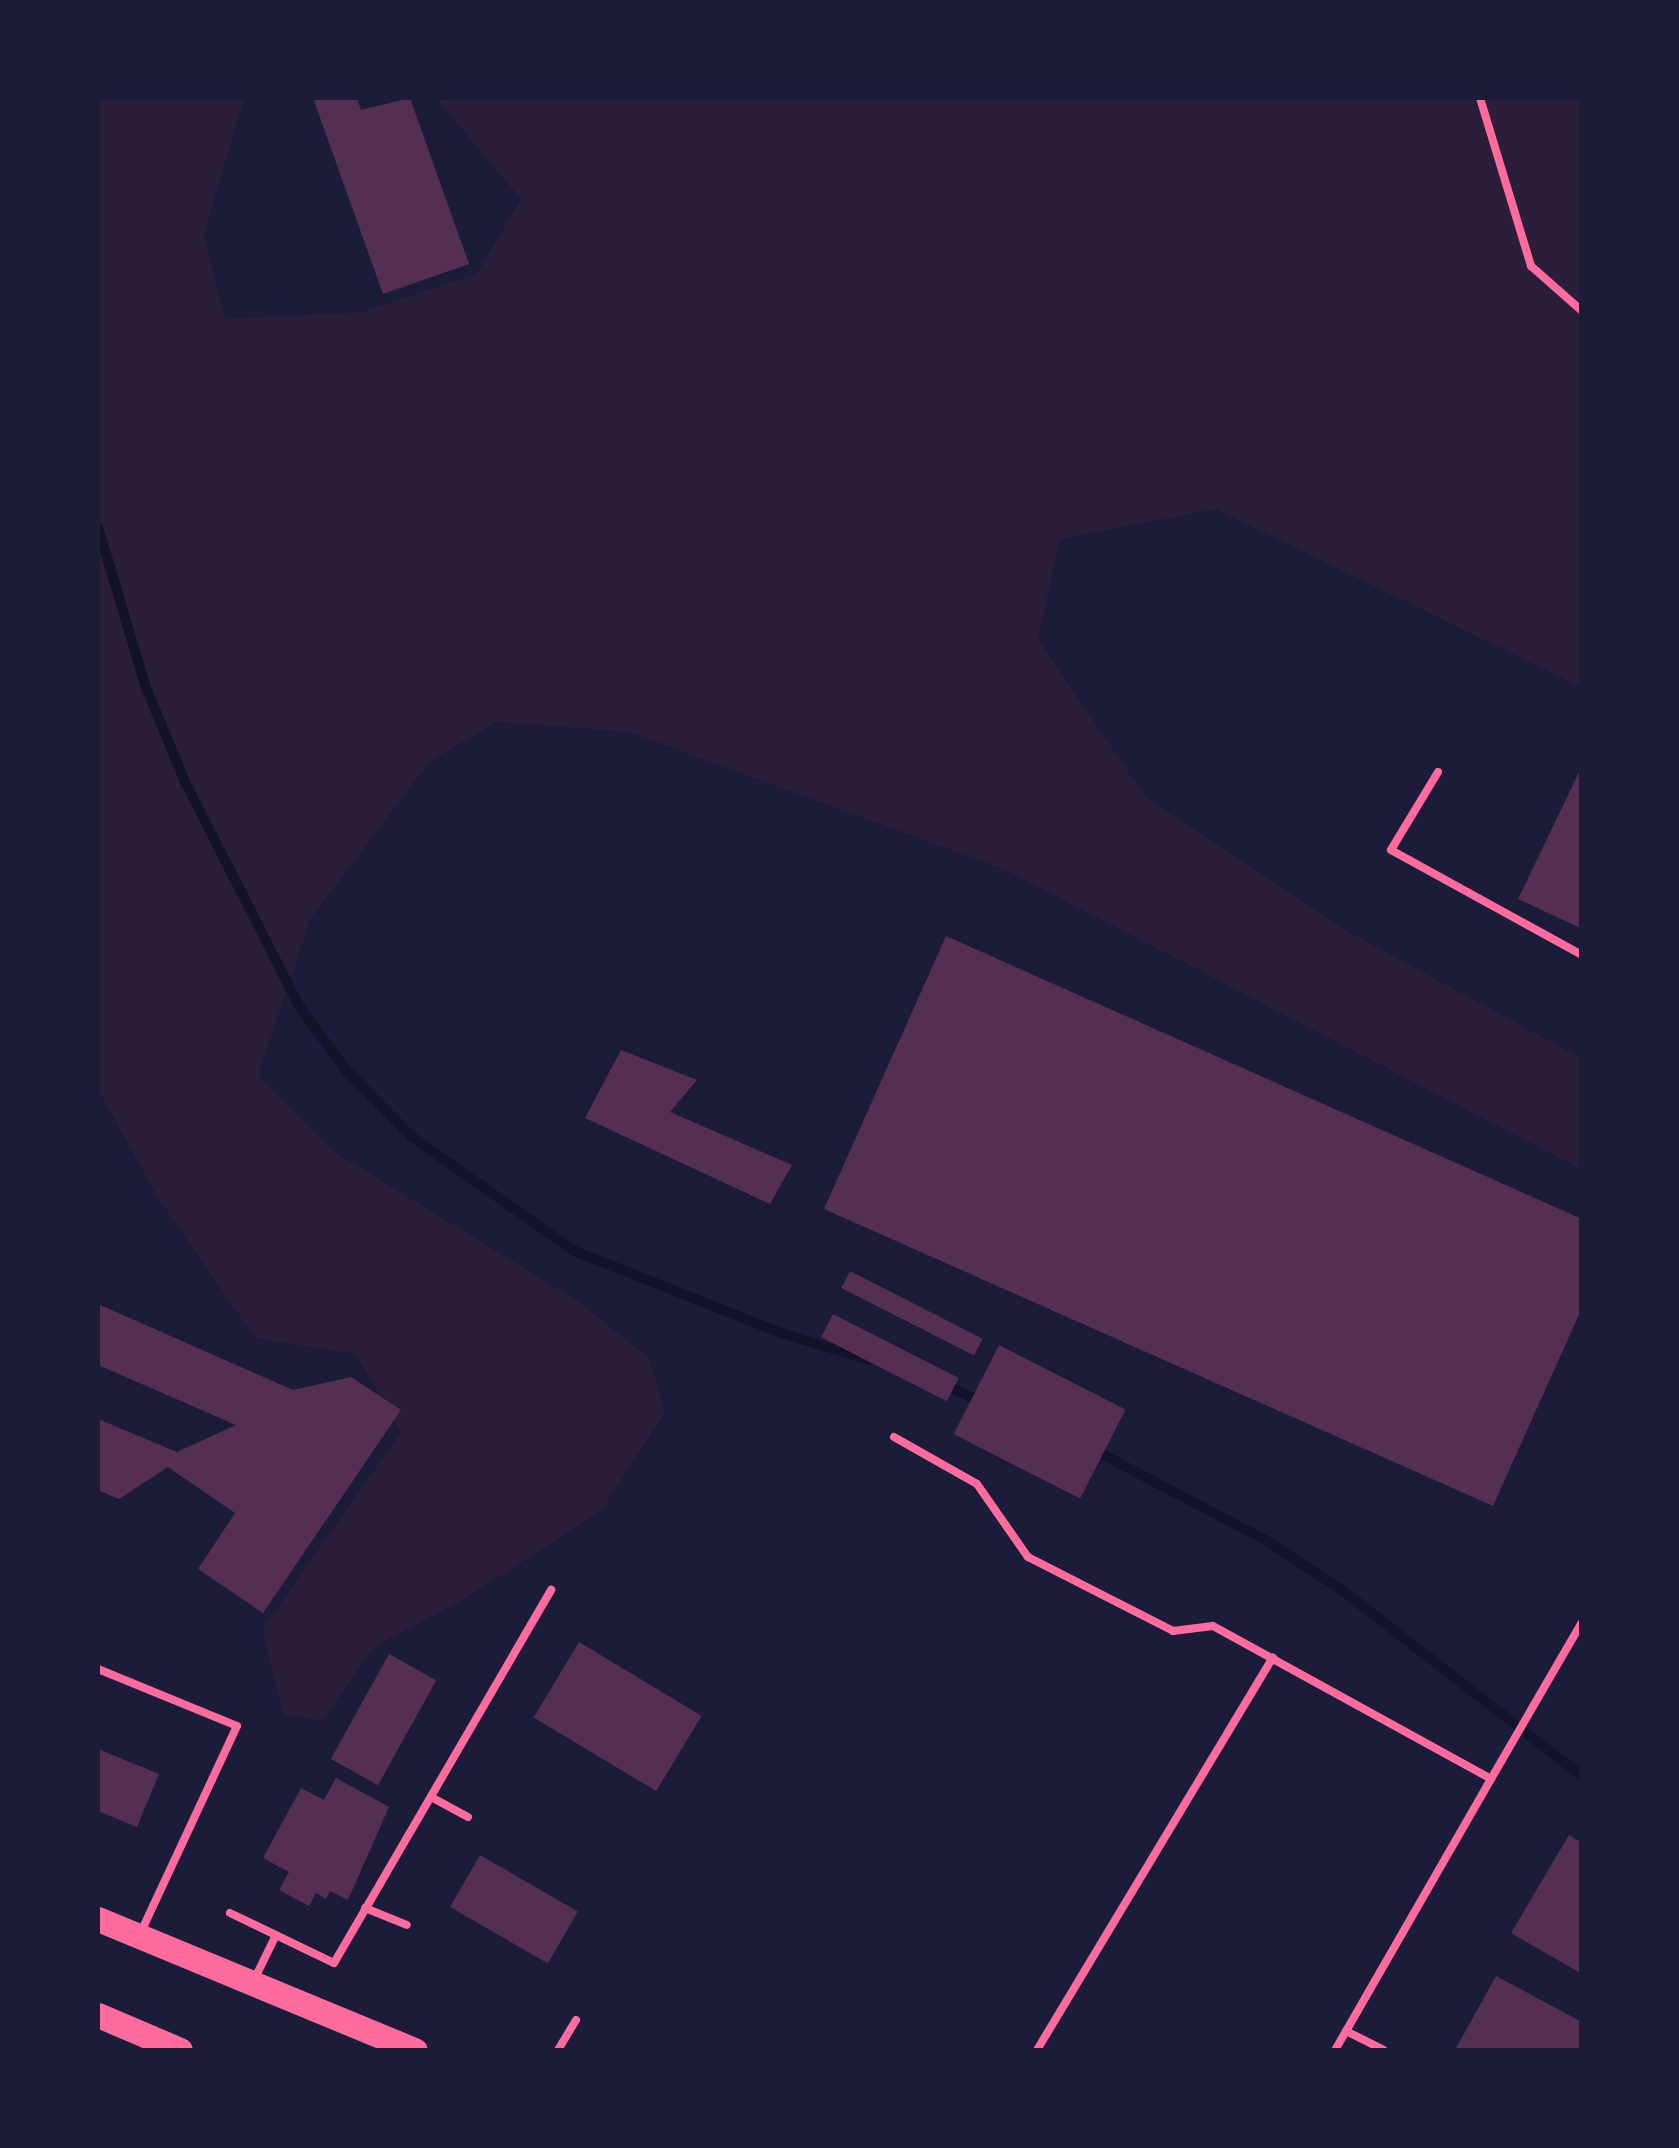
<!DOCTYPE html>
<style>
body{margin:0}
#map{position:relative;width:1679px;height:2148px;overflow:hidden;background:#1b1b3a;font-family:Merriweather,serif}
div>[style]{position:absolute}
.green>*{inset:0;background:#2a1e3b}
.stream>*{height:10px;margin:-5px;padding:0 5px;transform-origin:5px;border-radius:5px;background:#12122b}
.building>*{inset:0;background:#542f53;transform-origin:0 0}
.service>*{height:8px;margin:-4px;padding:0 4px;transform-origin:4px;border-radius:4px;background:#ff6b9d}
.primary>*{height:25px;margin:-12.5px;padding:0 12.5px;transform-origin:12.5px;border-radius:12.5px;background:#ff6b9d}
span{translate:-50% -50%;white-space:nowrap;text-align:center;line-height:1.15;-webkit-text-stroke:9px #1b1b3a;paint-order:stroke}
.frame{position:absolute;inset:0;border:100px solid #1b1b3a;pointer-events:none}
</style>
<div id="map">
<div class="green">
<div style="clip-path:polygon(98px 98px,244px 98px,204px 235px,225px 319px,362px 312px,477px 274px,521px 199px,436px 98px,1581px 98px,1581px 687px,1216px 509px,1060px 539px,1038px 639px,1146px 798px,1345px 930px,1581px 1058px,1581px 1169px,1006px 870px,629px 732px,497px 722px,430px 761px,311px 918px,258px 1076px,333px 1151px,579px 1302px,649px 1358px,665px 1412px,601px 1511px,461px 1601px,375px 1646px,322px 1721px,283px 1714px,262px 1630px,401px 1432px,356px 1354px,255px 1338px,158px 1198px,98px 1089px)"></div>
</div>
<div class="stream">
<div style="left:98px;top:527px;width:165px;rotate:73.4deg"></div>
<div style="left:145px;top:685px;width:105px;rotate:67.6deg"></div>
<div style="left:185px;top:782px;width:254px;rotate:63deg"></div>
<div style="left:300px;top:1008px;width:79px;rotate:53.3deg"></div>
<div style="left:347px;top:1071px;width:93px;rotate:45.4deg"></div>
<div style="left:412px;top:1137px;width:198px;rotate:35.1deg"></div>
<div style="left:574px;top:1251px;width:226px;rotate:21.6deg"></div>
<div style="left:784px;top:1334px;width:90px;rotate:16.8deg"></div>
<div style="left:942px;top:1385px;width:43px;rotate:21.8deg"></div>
<div style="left:1094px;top:1450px;width:195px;rotate:27.7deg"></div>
<div style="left:1267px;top:1541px;width:90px;rotate:33.2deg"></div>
<div style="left:1342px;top:1590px;width:304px;rotate:37.8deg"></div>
</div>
<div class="building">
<div style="clip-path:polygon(313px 98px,357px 98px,361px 110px,410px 98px,469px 264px,383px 294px)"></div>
<div style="clip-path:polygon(1582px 766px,1582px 929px,1518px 899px)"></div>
<div style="clip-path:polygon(946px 936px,1582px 1219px,1582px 1308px,1493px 1506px,824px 1209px)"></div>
<div style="clip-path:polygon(621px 1050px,697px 1080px,670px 1112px,792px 1165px,770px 1204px,585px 1118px)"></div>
<div style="left:850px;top:1271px;width:149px;height:19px;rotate:27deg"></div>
<div style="clip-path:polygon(98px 1304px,293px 1390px,351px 1377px,401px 1410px,263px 1613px,198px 1569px,235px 1513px,168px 1467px,119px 1499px,98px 1490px,98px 1419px,177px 1452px,236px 1425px,98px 1365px)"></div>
<div style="left:833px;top:1314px;width:141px;height:26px;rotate:27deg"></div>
<div style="left:999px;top:1345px;width:142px;height:100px;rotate:27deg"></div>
<div style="left:579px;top:1642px;width:143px;height:88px;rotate:31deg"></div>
<div style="left:389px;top:1654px;width:54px;height:120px;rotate:29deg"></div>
<div style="clip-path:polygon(98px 1749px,159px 1774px,137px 1827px,98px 1811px)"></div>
<div style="clip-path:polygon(336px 1778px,389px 1807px,348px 1900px,330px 1891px,326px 1899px,316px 1893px,309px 1906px,279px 1890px,289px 1872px,263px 1858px,301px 1788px,324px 1800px)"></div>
<div style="clip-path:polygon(1569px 1835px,1582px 1843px,1582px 1974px,1511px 1933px)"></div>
<div style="left:480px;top:1855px;width:113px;height:60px;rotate:30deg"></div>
<div style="clip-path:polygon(1496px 1976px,1582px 2022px,1582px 2050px,1455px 2050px)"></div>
</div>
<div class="service">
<div style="left:1480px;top:98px;width:176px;rotate:73.1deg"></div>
<div style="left:1531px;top:266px;width:68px;rotate:41.4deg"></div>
<div style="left:1438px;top:772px;width:91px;rotate:121.1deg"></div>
<div style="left:1391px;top:850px;width:218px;rotate:28.8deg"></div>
<div style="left:894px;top:1437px;width:95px;rotate:29.5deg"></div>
<div style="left:977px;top:1484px;width:89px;rotate:55.1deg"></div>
<div style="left:1028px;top:1557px;width:163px;rotate:27deg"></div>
<div style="left:1173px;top:1631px;width:40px;rotate:-7.1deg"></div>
<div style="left:1213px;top:1626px;width:317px;rotate:28.8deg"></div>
<div style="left:1491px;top:1779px;width:313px;rotate:119.9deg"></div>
<div style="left:98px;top:1669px;width:150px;rotate:22.3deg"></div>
<div style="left:237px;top:1726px;width:227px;rotate:115deg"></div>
<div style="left:1491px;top:1779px;width:181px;rotate:-59.9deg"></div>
<div style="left:431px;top:1797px;width:42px;rotate:28.4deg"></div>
<div style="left:365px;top:1908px;width:45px;rotate:22deg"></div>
<div style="left:230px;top:1913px;width:115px;rotate:25.7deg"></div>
<div style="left:334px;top:1963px;width:432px;rotate:-59.8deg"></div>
<div style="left:254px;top:1980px;width:50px;rotate:-63.9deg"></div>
<div style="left:1346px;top:2031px;width:42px;rotate:26.6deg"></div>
<div style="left:558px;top:2050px;width:35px;rotate:-59deg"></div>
<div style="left:1037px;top:2050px;width:458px;rotate:-59deg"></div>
</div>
<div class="primary">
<div style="left:98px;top:1919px;width:343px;rotate:22.5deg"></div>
<div style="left:98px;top:2015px;width:89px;rotate:23.1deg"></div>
</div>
<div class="frame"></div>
</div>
